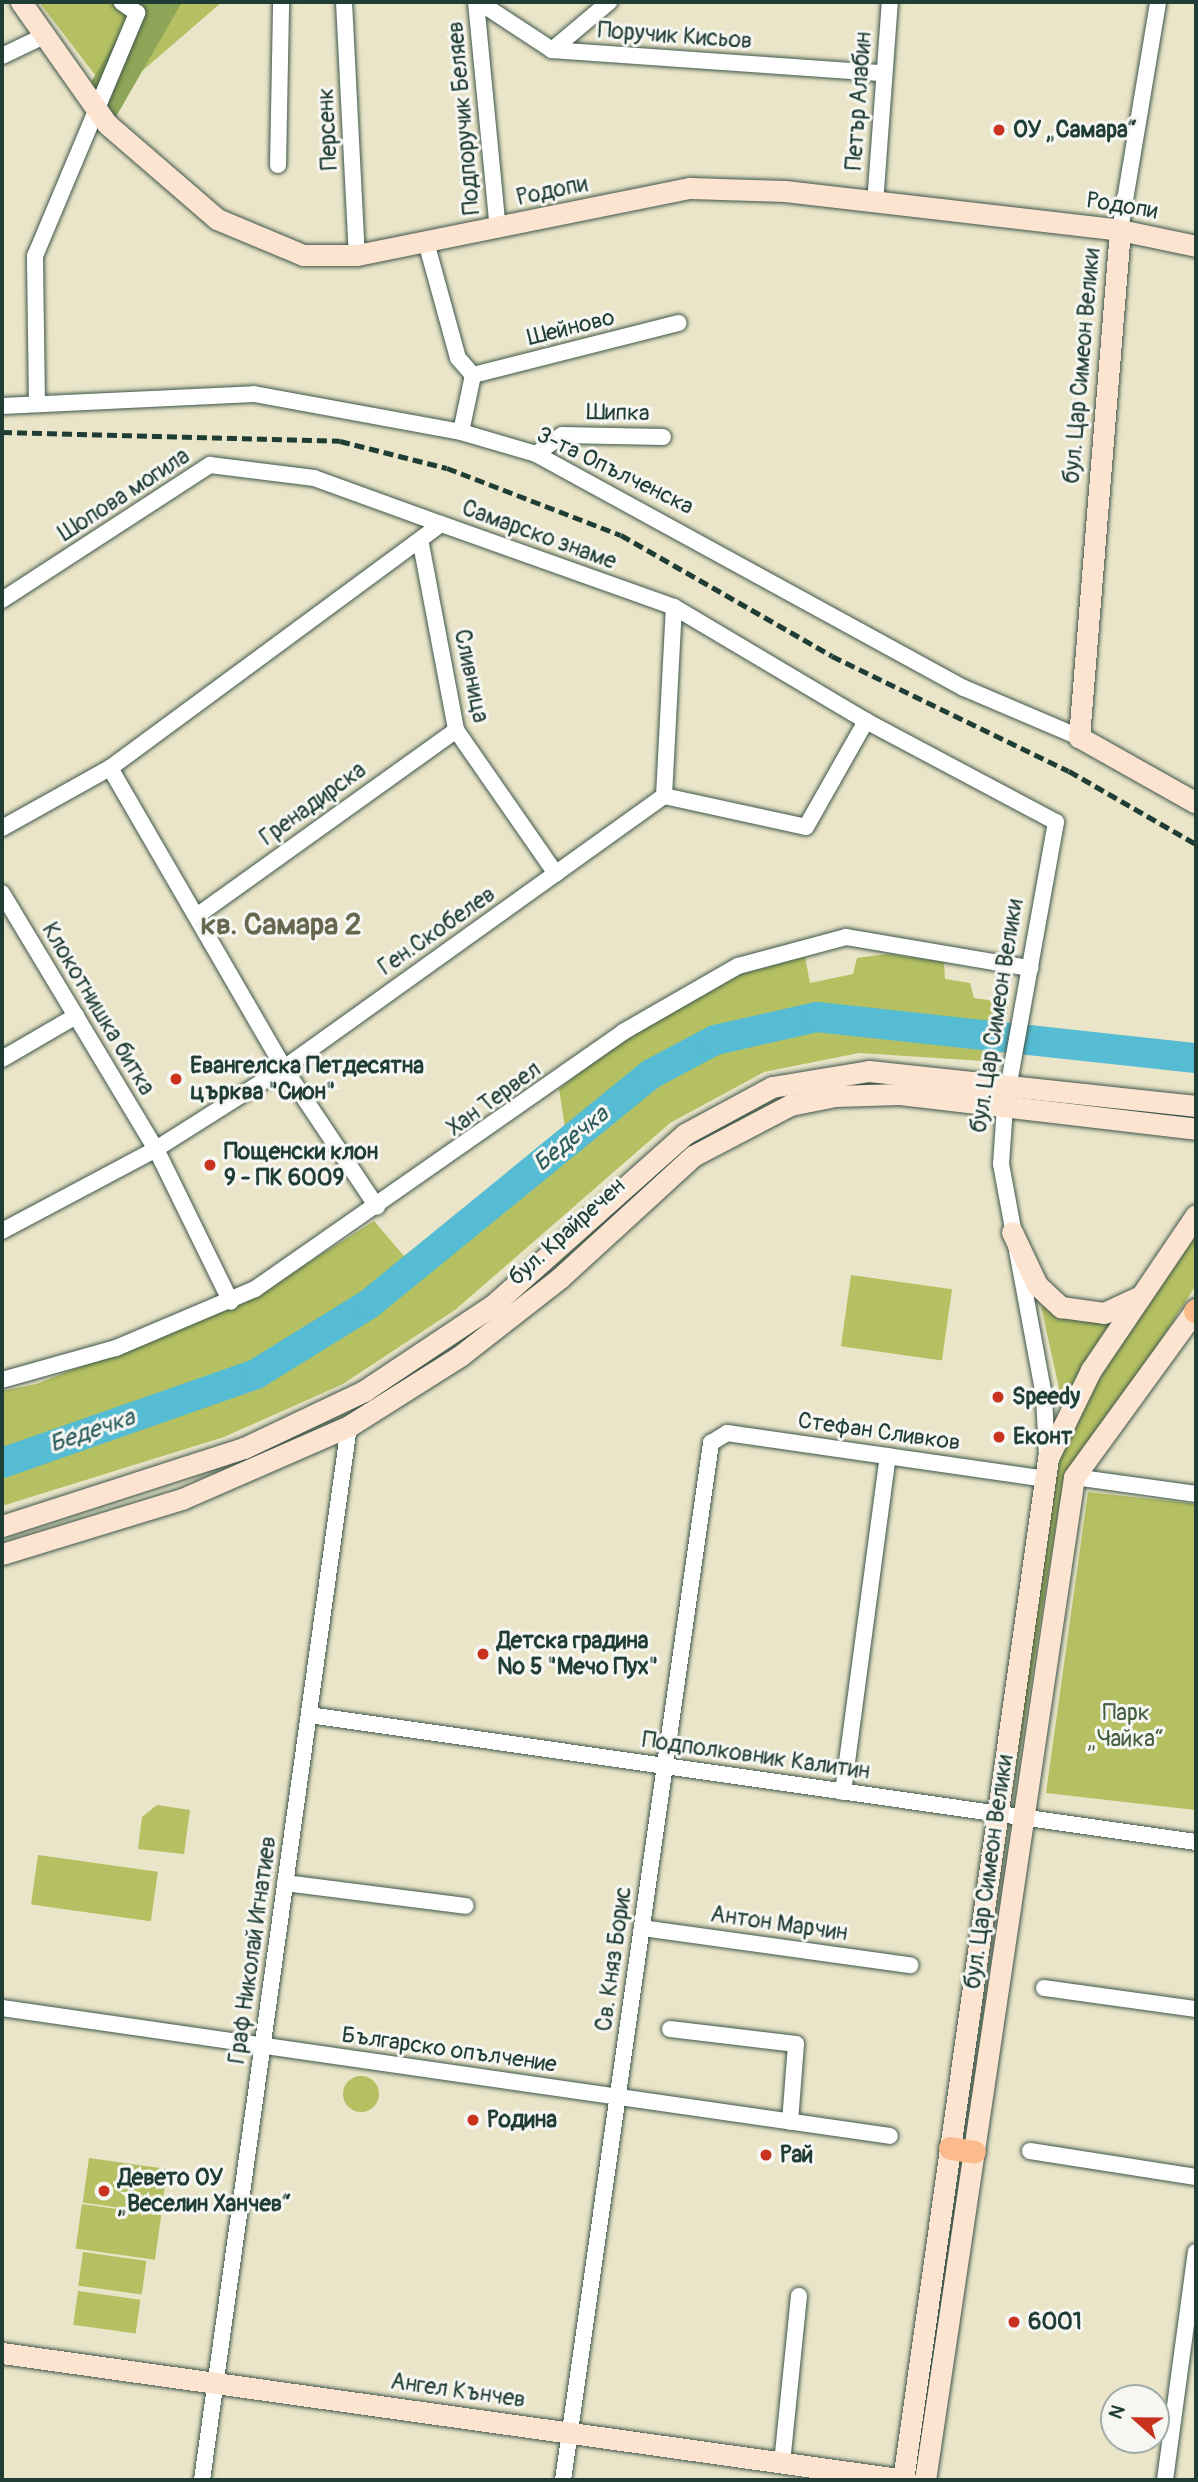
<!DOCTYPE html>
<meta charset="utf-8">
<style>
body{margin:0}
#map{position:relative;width:1198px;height:2482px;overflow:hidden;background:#eae5c8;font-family:Pangolin,sans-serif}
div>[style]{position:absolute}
.green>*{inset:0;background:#b4c062;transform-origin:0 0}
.round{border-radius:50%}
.forest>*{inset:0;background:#8fa658}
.river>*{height:30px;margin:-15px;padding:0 15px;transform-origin:15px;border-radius:15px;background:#55bcd3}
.roads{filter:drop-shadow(0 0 2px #3d564a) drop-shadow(0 0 2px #3d564a)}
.street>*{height:16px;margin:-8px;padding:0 8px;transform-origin:8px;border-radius:8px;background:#fff}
.secondary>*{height:21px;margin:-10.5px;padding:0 10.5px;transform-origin:10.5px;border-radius:10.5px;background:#fde4d1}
.primary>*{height:23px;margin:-11.5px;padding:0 11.5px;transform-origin:11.5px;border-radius:11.5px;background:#fbbb8c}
.rail>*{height:5px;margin-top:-2.5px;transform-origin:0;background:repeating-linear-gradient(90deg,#1f3d34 0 10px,transparent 0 15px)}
.dots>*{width:19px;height:19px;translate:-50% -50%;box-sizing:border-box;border:4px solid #f6f6f2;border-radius:50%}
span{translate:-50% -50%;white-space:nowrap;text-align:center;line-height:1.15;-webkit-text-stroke:6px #f6f6f2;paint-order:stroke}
.street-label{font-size:23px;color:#1f3d34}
.poi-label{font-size:23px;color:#1f3d34;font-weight:700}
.left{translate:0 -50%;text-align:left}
.park-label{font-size:23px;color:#445e40}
.water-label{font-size:24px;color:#2c5d5c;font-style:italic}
.district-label{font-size:30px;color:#676750;font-weight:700}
.frame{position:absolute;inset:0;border:4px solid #1f3d34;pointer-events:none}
.north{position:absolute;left:1100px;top:2384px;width:70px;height:70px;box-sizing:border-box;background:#f6f6f2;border:2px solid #a0aca6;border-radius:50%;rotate:291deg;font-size:19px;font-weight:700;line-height:28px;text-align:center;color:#1f3d34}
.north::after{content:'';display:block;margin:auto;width:24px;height:32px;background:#c8321e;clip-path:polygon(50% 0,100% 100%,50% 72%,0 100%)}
</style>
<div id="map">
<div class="green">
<div style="clip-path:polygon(39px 2px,222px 2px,112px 97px)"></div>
<div style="clip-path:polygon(887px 954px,944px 962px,945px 979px,970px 983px,974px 998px,1009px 1003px,999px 1062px,859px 1053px,764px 1072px,670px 1123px,455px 1310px,343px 1384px,224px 1437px,2px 1506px,2px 1391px,36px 1384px,247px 1302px,374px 1221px,404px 1256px,566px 1134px,559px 1089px,622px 1040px,742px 974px,805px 957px,810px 983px,853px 974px,857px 958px)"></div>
<div style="clip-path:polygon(1196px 1228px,1196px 1285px,1060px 1499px,1012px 1800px,1054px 1471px,1080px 1403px)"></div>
<div style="left:851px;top:1275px;width:102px;height:72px;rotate:8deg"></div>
<div style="clip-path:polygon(1041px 1306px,1080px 1322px,1116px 1317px,1066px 1395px,1060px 1393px)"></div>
<div style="clip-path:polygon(1088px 1492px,1196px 1504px,1195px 1810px,1046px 1793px)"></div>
<div style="clip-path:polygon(157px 1805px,190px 1810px,184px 1854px,138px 1849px,142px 1817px)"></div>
<div style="left:38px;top:1855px;width:121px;height:50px;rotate:8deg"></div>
<div class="round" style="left:343px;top:2076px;width:36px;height:36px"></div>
<div style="left:89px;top:2158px;width:79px;height:45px;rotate:8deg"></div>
<div style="left:82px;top:2204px;width:80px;height:45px;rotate:8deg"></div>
<div style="left:83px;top:2252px;width:64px;height:34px;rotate:8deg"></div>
<div style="left:78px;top:2291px;width:63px;height:34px;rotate:8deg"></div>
</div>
<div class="forest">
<div style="clip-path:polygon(138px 2px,182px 2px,113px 122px,87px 89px)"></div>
</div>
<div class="river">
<div style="left:2px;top:1463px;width:269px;rotate:-19.3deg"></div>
<div style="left:256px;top:1374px;width:133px;rotate:-31.8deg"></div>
<div style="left:369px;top:1304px;width:364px;rotate:-39.2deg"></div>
<div style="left:651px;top:1074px;width:72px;rotate:-28deg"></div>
<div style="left:715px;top:1040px;width:105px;rotate:-12.7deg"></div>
<div style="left:817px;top:1017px;width:381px;rotate:6.2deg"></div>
</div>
<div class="roads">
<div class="street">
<div style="left:344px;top:2px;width:253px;rotate:87.1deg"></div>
<div style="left:476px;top:2px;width:228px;rotate:84.5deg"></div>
<div style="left:479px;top:2px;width:87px;rotate:33.3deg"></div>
<div style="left:552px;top:50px;width:331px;rotate:4deg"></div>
<div style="left:552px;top:50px;width:75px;rotate:-40.1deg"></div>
<div style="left:2px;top:56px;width:47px;rotate:-25.5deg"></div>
<div style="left:278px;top:165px;width:163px;rotate:-88.9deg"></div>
<div style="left:875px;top:204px;width:203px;rotate:-85.8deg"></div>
<div style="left:1120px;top:230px;width:231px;rotate:-80.5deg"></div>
<div style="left:426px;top:242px;width:120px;rotate:74.6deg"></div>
<div style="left:458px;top:358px;width:23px;rotate:49deg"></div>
<div style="left:473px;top:375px;width:58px;rotate:101.9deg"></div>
<div style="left:473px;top:375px;width:212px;rotate:-14.2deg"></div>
<div style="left:37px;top:404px;width:148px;rotate:-90.8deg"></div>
<div style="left:35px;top:256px;width:264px;rotate:-67.2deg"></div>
<div style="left:137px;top:13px;width:19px;rotate:-145deg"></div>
<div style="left:2px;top:406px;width:252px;rotate:-2.7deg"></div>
<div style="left:254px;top:394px;width:210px;rotate:10.4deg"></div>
<div style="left:461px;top:432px;width:78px;rotate:16.3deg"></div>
<div style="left:536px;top:454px;width:488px;rotate:28.7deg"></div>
<div style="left:964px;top:688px;width:125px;rotate:23.1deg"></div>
<div style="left:536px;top:454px;width:32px;rotate:-36deg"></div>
<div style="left:562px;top:435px;width:101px;rotate:1.1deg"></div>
<div style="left:421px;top:544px;width:189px;rotate:79.3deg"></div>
<div style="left:456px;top:730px;width:175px;rotate:55.2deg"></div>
<div style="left:2px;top:600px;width:248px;rotate:-33deg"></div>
<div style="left:210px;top:465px;width:105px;rotate:7.1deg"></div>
<div style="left:314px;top:478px;width:135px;rotate:19.9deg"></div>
<div style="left:110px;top:768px;width:347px;rotate:59.9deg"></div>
<div style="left:284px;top:1068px;width:167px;rotate:56.2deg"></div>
<div style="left:664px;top:796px;width:189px;rotate:-87deg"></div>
<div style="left:2px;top:828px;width:124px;rotate:-29.1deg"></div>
<div style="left:110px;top:768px;width:411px;rotate:-36.4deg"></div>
<div style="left:441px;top:524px;width:247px;rotate:19.6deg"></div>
<div style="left:674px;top:607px;width:223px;rotate:30.7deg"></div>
<div style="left:866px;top:721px;width:215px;rotate:28deg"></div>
<div style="left:1056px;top:822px;width:289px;rotate:100.2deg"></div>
<div style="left:1005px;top:1106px;width:58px;rotate:93.9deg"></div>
<div style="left:1001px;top:1164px;width:236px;rotate:79.5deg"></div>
<div style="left:1044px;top:1396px;width:59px;rotate:87.1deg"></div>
<div style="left:2px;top:893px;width:299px;rotate:59deg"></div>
<div style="left:156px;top:1149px;width:170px;rotate:63.9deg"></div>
<div style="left:198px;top:915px;width:317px;rotate:-35.6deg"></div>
<div style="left:2px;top:1059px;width:86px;rotate:-30.2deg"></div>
<div style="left:2px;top:1231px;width:174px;rotate:-28deg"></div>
<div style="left:156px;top:1149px;width:151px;rotate:-32.3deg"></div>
<div style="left:284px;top:1068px;width:467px;rotate:-35.6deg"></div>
<div style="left:664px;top:796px;width:145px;rotate:12.3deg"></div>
<div style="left:806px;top:827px;width:122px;rotate:-60.5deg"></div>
<div style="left:2px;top:1380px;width:118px;rotate:-15.7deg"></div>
<div style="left:116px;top:1348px;width:151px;rotate:-23deg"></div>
<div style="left:255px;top:1289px;width:449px;rotate:-34.9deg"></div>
<div style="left:623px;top:1032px;width:133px;rotate:-29.9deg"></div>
<div style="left:738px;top:966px;width:112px;rotate:-15deg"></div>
<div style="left:846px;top:937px;width:187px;rotate:9.6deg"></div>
<div style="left:1074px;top:1477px;width:123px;rotate:7.9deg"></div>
<div style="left:309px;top:1715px;width:896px;rotate:8.15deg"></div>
<div style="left:843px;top:1792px;width:339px;rotate:-82.4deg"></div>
<div style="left:285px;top:1883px;width:182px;rotate:7.2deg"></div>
<div style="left:642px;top:1928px;width:271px;rotate:7.9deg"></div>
<div style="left:1044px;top:1988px;width:153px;rotate:7.9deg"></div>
<div style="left:2px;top:2008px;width:897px;rotate:8.2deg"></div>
<div style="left:670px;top:2029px;width:127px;rotate:6.8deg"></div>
<div style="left:796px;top:2044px;width:78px;rotate:94.4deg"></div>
<div style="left:1030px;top:2151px;width:168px;rotate:8.9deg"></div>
<div style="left:782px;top:2463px;width:168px;rotate:-84.2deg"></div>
<div style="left:202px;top:2480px;width:1064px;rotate:-82.06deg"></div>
<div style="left:563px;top:2480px;width:1048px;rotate:-81.88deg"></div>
<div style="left:711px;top:1443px;width:19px;rotate:-32deg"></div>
<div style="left:727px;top:1433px;width:321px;rotate:8.2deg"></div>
<div style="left:1165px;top:2480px;width:230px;rotate:-82.3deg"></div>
</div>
<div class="secondary">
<div style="left:21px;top:2px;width:149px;rotate:54.8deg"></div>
<div style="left:107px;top:124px;width:145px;rotate:40.8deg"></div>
<div style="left:217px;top:219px;width:93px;rotate:22.7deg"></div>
<div style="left:303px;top:255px;width:54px"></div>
<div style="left:357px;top:255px;width:340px;rotate:-11.4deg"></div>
<div style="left:690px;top:188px;width:95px;rotate:1.8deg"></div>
<div style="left:785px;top:191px;width:337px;rotate:6.6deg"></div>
<div style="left:1120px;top:230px;width:78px;rotate:11.9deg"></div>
<div style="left:1120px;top:230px;width:509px;rotate:94.62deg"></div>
<div style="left:1079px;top:737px;width:134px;rotate:29.4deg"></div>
<div style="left:1012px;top:1232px;width:59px;rotate:64.7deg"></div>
<div style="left:1037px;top:1285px;width:33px;rotate:43deg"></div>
<div style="left:1061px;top:1307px;width:43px;rotate:7.9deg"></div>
<div style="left:1104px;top:1313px;width:38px;rotate:-25deg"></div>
<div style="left:2px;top:1526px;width:254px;rotate:-17.9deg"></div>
<div style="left:244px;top:1448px;width:133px;rotate:-25.4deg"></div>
<div style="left:364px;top:1391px;width:155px;rotate:-33.7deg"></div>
<div style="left:493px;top:1305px;width:257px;rotate:-41.7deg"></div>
<div style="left:685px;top:1134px;width:99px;rotate:-28.4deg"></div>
<div style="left:772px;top:1087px;width:98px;rotate:-9.4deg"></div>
<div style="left:869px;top:1071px;width:329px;rotate:6.1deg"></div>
<div style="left:2px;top:1554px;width:188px;rotate:-17deg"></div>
<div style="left:182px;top:1499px;width:182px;rotate:-23.6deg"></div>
<div style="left:349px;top:1426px;width:131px;rotate:-32.2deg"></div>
<div style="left:460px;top:1356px;width:128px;rotate:-38deg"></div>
<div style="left:561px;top:1277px;width:179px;rotate:-42.5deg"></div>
<div style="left:693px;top:1156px;width:110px;rotate:-27.7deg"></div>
<div style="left:790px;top:1105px;width:46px;rotate:-11.3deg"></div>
<div style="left:835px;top:1096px;width:65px;rotate:-1.8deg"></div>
<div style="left:900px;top:1094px;width:298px;rotate:6.7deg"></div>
<div style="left:2px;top:2353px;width:913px;rotate:8deg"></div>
<div style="left:903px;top:2480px;width:1032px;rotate:-81.92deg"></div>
<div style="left:1048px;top:1458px;width:98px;rotate:-64deg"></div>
<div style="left:1091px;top:1370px;width:187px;rotate:-55.9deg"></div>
<div style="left:925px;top:2480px;width:1014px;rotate:-81.55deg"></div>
<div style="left:1074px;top:1477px;width:208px;rotate:-54deg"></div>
</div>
<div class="primary">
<div style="left:1195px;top:1311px;width:1px;rotate:-45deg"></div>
<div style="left:950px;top:2148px;width:24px;rotate:9deg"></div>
</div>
</div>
<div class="rail">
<div style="left:2px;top:432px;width:338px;rotate:1.5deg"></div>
<div style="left:340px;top:441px;width:110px;rotate:14.2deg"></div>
<div style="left:447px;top:468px;width:186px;rotate:21.1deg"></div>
<div style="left:621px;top:535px;width:243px;rotate:29.8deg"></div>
<div style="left:832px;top:656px;width:263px;rotate:25.9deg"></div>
<div style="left:1069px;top:771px;width:146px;rotate:29.9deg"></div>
</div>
<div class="dots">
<div style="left:999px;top:130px;background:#c8321e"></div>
<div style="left:176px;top:1079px;background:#c8321e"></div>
<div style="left:210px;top:1165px;background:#c8321e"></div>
<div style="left:998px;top:1397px;background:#c8321e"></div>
<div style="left:999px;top:1437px;background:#c8321e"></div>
<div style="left:483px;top:1654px;background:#c8321e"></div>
<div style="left:473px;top:2120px;background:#c8321e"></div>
<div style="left:766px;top:2155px;background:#c8321e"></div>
<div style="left:104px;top:2191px;background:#c8321e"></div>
<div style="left:1014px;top:2322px;background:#c8321e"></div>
</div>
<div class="street-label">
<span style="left:675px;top:36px;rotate:4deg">Поручик Кисьов</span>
<span style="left:859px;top:101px;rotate:-86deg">Петър Алабин</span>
<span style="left:464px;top:118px;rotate:-95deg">Подпоручик Беляев</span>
<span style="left:328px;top:129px;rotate:-93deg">Персенк</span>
<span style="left:552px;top:191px;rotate:-12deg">Родопи</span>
<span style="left:1122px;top:206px;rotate:9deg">Родопи</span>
<span style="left:571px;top:328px;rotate:-14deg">Шейново</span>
<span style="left:1082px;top:366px;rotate:-85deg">бул. Цар Симеон Велики</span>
<span style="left:618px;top:413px;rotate:1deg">Шипка</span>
<span style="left:615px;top:471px;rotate:26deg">3-та Опълченска</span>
<span style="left:124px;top:495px;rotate:-33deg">Шопова могила</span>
<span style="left:539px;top:535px;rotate:20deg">Самарско знаме</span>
<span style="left:471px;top:676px;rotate:78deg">Сливница</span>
<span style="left:313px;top:804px;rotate:-36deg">Гренадирска</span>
<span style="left:437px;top:931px;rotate:-35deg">Ген.Скобелев</span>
<span style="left:98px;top:1009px;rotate:59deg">Клокотнишка битка</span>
<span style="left:997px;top:1016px;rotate:-81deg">бул. Цар Симеон Велики</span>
<span style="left:494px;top:1099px;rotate:-36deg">Хан Тервел</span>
<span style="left:567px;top:1232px;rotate:-42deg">бул. Крайречен</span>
<span style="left:879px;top:1432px;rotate:8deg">Стефан Сливков</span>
<span style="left:756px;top:1756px;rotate:8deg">Подполковник Калитин</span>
<span style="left:989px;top:1872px;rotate:-82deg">бул. Цар Симеон Велики</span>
<span style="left:779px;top:1924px;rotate:8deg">Антон Марчин</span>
<span style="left:253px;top:1950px;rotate:-82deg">Граф Николай Игнатиев</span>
<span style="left:614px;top:1959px;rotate:-82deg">Св. Княз Борис</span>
<span style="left:449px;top:2050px;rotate:8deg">Българско опълчение</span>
<span style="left:458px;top:2391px;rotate:8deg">Ангел Кънчев</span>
</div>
<div class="poi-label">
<span class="left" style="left:1013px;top:130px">ОУ „Самара“</span>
<span class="left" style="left:190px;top:1079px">Евангелска Петдесятна<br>църква "Сион"</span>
<span class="left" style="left:224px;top:1165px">Пощенски клон<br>9 - ПК 6009</span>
<span class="left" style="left:1012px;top:1397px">Speedy</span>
<span class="left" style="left:1013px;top:1437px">Еконт</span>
<span class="left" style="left:497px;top:1654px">Детска градина<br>№ 5 "Мечо Пух"</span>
<span class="left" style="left:487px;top:2120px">Родина</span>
<span class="left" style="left:780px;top:2155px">Рай</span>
<span class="left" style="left:118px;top:2191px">Девето ОУ<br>„Веселин Ханчев“</span>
<span class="left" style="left:1028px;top:2322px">6001</span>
</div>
<div class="park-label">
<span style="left:1126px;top:1726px">Парк<br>„Чайка“</span>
</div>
<div class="water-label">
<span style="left:571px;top:1139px;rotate:-39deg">Бедечка</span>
<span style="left:92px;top:1431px;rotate:-19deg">Бедечка</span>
</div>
<div class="district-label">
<span style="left:281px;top:925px">кв. Самара 2</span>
</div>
<div class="frame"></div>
<div class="north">N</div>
</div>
